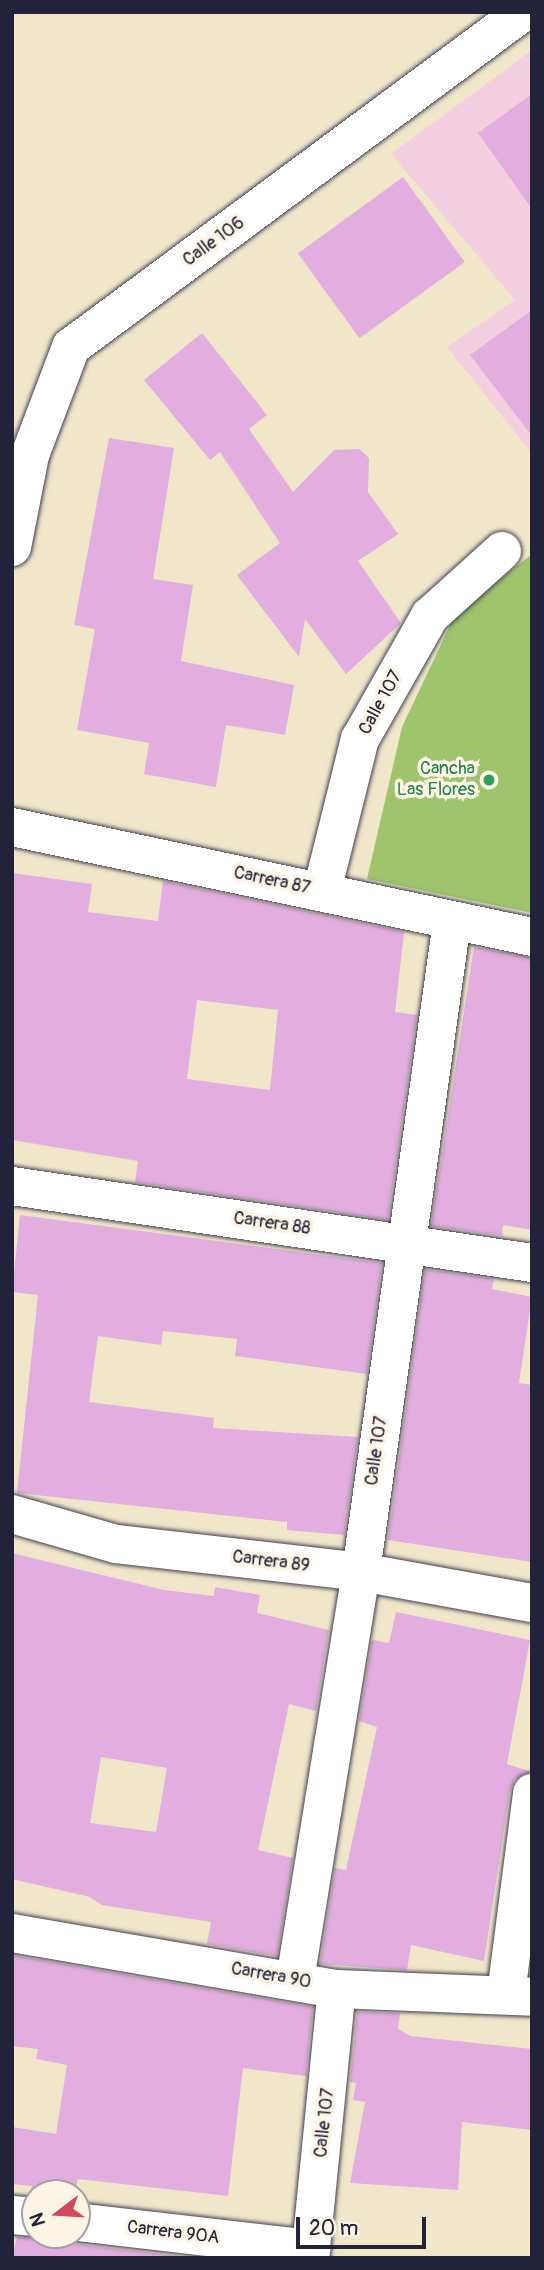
<!DOCTYPE html>
<style>
body{margin:0}
#map{position:relative;width:544px;height:2270px;overflow:hidden;background:#f0e7cb;font-family:Pangolin,sans-serif}
div>[style]{position:absolute}
.built>*{inset:0;background:#f3cfe0}
.green>*{inset:0;background:#9ec46e}
.building>*{inset:0;background:#e2addf;transform-origin:0 0}
.roads{filter:drop-shadow(0 0 2px #414051) drop-shadow(0 0 2px #414051)}
.minor>*{height:38px;margin:-19px;padding:0 19px;transform-origin:19px;border-radius:19px;background:#fff}
.dots>*{width:19px;height:19px;translate:-50% -50%;box-sizing:border-box;border:4px solid #fcf5e5;border-radius:50%}
span{translate:-50% -50%;white-space:nowrap;text-align:center;line-height:1.15;-webkit-text-stroke:7px #fcf5e5;paint-order:stroke}
.street-label{font-size:18px;color:#22223b}
.leisure-label{font-size:18px;color:#27864d}
.right{translate:-100% -50%;text-align:right}
.frame{position:absolute;inset:0;border:14px solid #22223b;pointer-events:none}
.north{position:absolute;left:21px;top:2179px;width:70px;height:70px;box-sizing:border-box;background:#fcf5e5;border:2px solid #a5a1a1;border-radius:50%;rotate:253deg;font-size:19px;font-weight:700;line-height:28px;text-align:center;color:#22223b}
.north::after{content:'';display:block;margin:auto;width:24px;height:32px;background:#d1495b;clip-path:polygon(50% 0,100% 100%,50% 72%,0 100%)}
.scale{position:absolute;left:296px;top:2217px;width:130px;height:32px;box-sizing:border-box;border:4px solid #22223b;border-top:0;padding-left:9px;font-size:21px;line-height:24px;white-space:nowrap;color:#22223b;-webkit-text-stroke:5px #fcf5e5;paint-order:stroke}
</style>
<div id="map">
<div class="built">
<div style="clip-path:polygon(532px 50px,532px 454px,447px 347px,515px 300px,391px 154px)"></div>
</div>
<div class="green">
<div style="clip-path:polygon(532px 554px,532px 913px,367px 879px,402px 727px,455px 615px)"></div>
</div>
<div class="building">
<div style="clip-path:polygon(532px 94px,532px 209px,478px 133px)"></div>
<div style="left:403px;top:177px;width:105px;height:130px;rotate:54deg"></div>
<div style="clip-path:polygon(532px 310px,532px 436px,470px 355px)"></div>
<div style="clip-path:polygon(202px 333px,267px 415px,249px 429px,293px 492px,334px 450px,359px 449px,369px 458px,368px 492px,398px 534px,358px 561px,401px 623px,346px 674px,305px 619px,299px 657px,237px 575px,280px 543px,220px 452px,210px 460px,144px 380px)"></div>
<div style="clip-path:polygon(109px 438px,174px 448px,153px 579px,193px 585px,181px 661px,294px 685px,285px 735px,226px 725px,216px 787px,144px 774px,149px 743px,77px 730px,95px 629px,74px 625px)"></div>
<div style="clip-path:polygon(evenodd,12px 873px,92px 884px,88px 912px,158px 921px,163px 881px,404px 932px,395px 1012px,417px 1015px,388px 1220px,135px 1182px,138px 1161px,12px 1140px,12px 873px,197px 1000px,278px 1010px,270px 1090px,187px 1079px,197px 1000px)"></div>
<div style="clip-path:polygon(474px 947px,532px 958px,532px 1230px,503px 1225px,502px 1236px,431px 1226px)"></div>
<div style="clip-path:polygon(20px 1215px,382px 1263px,367px 1374px,235px 1356px,237px 1339px,163px 1331px,161px 1345px,98px 1336px,89px 1402px,214px 1418px,213px 1428px,358px 1437px,344px 1535px,287px 1530px,287px 1522px,17px 1493px,38px 1295px,12px 1292px)"></div>
<div style="clip-path:polygon(425px 1269px,494px 1279px,492px 1289px,532px 1297px,519px 1383px,532px 1385px,532px 1562px,388px 1540px)"></div>
<div style="clip-path:polygon(evenodd,12px 1553px,164px 1590px,214px 1596px,215px 1587px,260px 1595px,257px 1613px,329px 1630px,316px 1711px,289px 1704px,258px 1850px,293px 1858px,277px 1956px,207px 1944px,211px 1922px,102px 1905px,90px 1897px,12px 1879px,12px 1553px,101px 1757px,167px 1768px,156px 1832px,90px 1823px,101px 1757px)"></div>
<div style="clip-path:polygon(396px 1612px,530px 1640px,507px 1764px,532px 1772px,515px 1779px,510px 1790px,484px 1961px,411px 1945px,407px 1970px,320px 1964px,335px 1868px,346px 1870px,377px 1727px,359px 1721px,372px 1640px,389px 1643px)"></div>
<div style="clip-path:polygon(12px 1955px,313px 2007px,306px 2076px,243px 2068px,228px 2196px,78px 2179px,75px 2193px,35px 2195px,29px 2195px,32px 2186px,12px 2184px,12px 2127px,56px 2134px,67px 2065px,36px 2059px,38px 2049px,12px 2046px)"></div>
<div style="clip-path:polygon(357px 2012px,400px 2013px,398px 2029px,411px 2036px,532px 2049px,532px 2130px,462px 2122px,458px 2190px,350px 2183px,365px 2102px,353px 2100px,356px 2083px,350px 2082px)"></div>
<div style="clip-path:polygon(60px 2235px,74px 2244px,196px 2258px,12px 2258px,17px 2237px)"></div>
</div>
<div class="roads">
<div class="minor">
<div style="left:12px;top:547px;width:94px;rotate:-78.9deg"></div>
<div style="left:30px;top:455px;width:116px;rotate:-69.2deg"></div>
<div style="left:71px;top:347px;width:563px;rotate:-36.54deg"></div>
<div style="left:12px;top:827px;width:532px;rotate:11.94deg"></div>
<div style="left:322px;top:891px;width:157px;rotate:-76deg"></div>
<div style="left:360px;top:739px;width:142px;rotate:-60.4deg"></div>
<div style="left:430px;top:616px;width:97px;rotate:-42.1deg"></div>
<div style="left:12px;top:1186px;width:526px;rotate:8.42deg"></div>
<div style="left:12px;top:1514px;width:108px;rotate:16.1deg"></div>
<div style="left:116px;top:1544px;width:247px;rotate:6.5deg"></div>
<div style="left:361px;top:1572px;width:174px;rotate:10.3deg"></div>
<div style="left:12px;top:1933px;width:330px;rotate:9.8deg"></div>
<div style="left:337px;top:1989px;width:195px;rotate:2.3deg"></div>
<div style="left:295px;top:1980px;width:413px;rotate:-80.8deg"></div>
<div style="left:361px;top:1572px;width:657px;rotate:-82.04deg"></div>
<div style="left:506px;top:1994px;width:203px;rotate:-82.6deg"></div>
<div style="left:12px;top:2215px;width:23px;rotate:5deg"></div>
<div style="left:77px;top:2222px;width:236px;rotate:6.6deg"></div>
<div style="left:310px;top:2258px;width:270px;rotate:-84.3deg"></div>
</div>
</div>
<div class="dots">
<div style="left:489px;top:780px;background:#2e9e5b"></div>
</div>
<div class="street-label">
<span style="left:214px;top:242px;rotate:-36deg">Calle 106</span>
<span style="left:381px;top:703px;rotate:-61deg">Calle 107</span>
<span style="left:272px;top:881px;rotate:12deg">Carrera 87</span>
<span style="left:272px;top:1224px;rotate:8deg">Carrera 88</span>
<span style="left:377px;top:1451px;rotate:-82deg">Calle 107</span>
<span style="left:271px;top:1562px;rotate:7deg">Carrera 89</span>
<span style="left:271px;top:1976px;rotate:10deg">Carrera 90</span>
<span style="left:325px;top:2123px;rotate:-84deg">Calle 107</span>
<span style="left:173px;top:2233px;rotate:7deg">Carrera 90A</span>
</div>
<div class="leisure-label">
<span class="right" style="left:475px;top:780px">Cancha<br>Las Flores</span>
</div>
<div class="frame"></div>
<div class="north">N</div>
<div class="scale">20 m</div>
</div>
